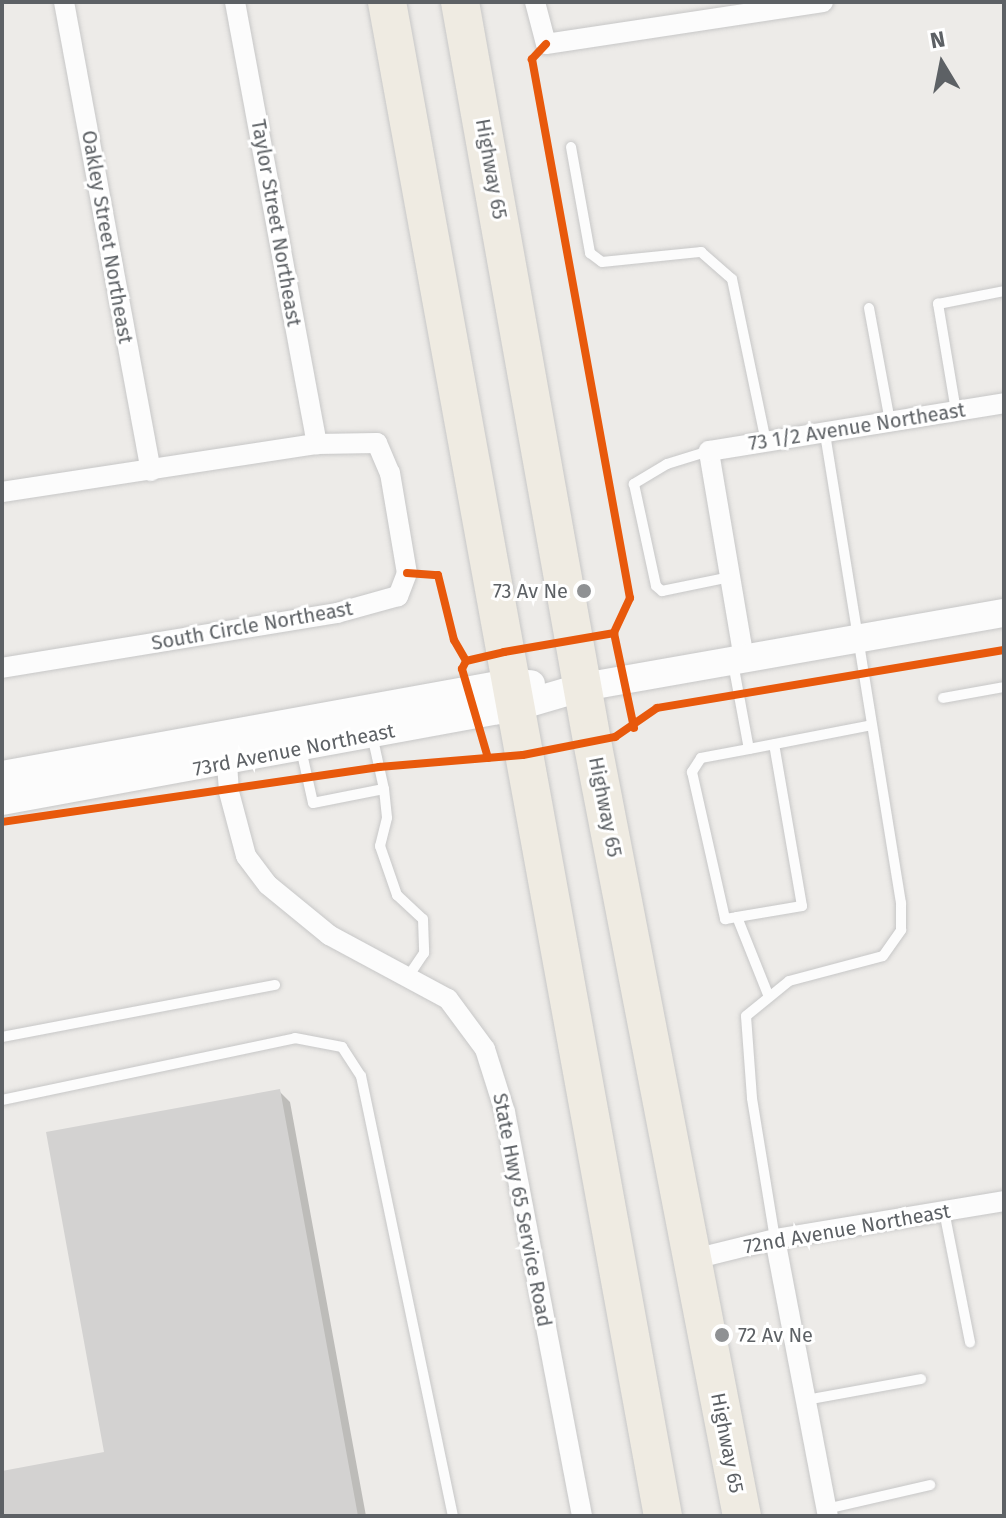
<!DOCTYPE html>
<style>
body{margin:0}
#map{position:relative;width:1006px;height:1518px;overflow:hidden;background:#edebe8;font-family:"Fira Sans",sans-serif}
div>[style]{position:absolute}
.shadow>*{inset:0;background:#0003}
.building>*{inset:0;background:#d3d2d1}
.roads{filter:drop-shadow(0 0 2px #c7c7c7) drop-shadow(0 0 2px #c7c7c7)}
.lane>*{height:10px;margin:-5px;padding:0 5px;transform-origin:5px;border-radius:5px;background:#fcfcfc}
.street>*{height:20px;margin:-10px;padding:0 10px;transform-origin:10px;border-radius:10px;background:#fcfcfc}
.secondary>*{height:28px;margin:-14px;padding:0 14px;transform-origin:14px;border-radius:14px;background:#fcfcfc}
.highway>*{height:38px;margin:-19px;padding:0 19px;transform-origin:19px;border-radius:19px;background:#efebe2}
.cycleway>*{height:8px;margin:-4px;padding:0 4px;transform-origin:4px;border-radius:4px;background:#e8590c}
.dots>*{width:22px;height:22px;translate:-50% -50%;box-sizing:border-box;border:4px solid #fff;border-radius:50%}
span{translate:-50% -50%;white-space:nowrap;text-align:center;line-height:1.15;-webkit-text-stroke:6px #fff;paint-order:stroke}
.street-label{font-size:20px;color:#5d6165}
.poi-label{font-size:20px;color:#5d6165}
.right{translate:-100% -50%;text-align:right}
.left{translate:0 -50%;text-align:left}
.frame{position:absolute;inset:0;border:4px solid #5d6165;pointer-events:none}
.north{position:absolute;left:902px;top:24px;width:80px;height:80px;-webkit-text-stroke:6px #fff;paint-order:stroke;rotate:350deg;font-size:22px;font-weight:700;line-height:32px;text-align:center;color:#5d6165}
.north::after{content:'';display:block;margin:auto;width:28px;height:36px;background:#5d6165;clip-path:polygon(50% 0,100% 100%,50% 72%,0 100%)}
</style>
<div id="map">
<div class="shadow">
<div style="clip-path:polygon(279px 1091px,290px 1102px,366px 1516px,2px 1516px,2px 1473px,107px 1454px)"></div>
</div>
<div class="building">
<div style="clip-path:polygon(280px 1089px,358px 1516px,2px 1516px,2px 1471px,104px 1452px,46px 1132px)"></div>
</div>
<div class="roads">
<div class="lane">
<div style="left:571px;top:147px;width:108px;rotate:79.8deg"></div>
<div style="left:590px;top:253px;width:15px;rotate:37deg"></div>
<div style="left:602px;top:262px;width:100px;rotate:-5.8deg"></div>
<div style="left:701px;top:252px;width:41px;rotate:41.1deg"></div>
<div style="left:732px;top:279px;width:167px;rotate:78.2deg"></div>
<div style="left:869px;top:308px;width:115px;rotate:79.5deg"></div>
<div style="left:956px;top:411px;width:109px;rotate:-99.5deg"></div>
<div style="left:938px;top:304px;width:67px;rotate:-11.1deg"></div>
<div style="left:709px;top:451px;width:44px;rotate:162.8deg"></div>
<div style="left:667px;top:464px;width:39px;rotate:149deg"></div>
<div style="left:634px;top:484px;width:104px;rotate:77.8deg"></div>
<div style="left:656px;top:586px;width:8px;rotate:40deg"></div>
<div style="left:662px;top:591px;width:69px;rotate:-11.6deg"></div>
<div style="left:733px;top:663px;width:87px;rotate:79.5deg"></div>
<div style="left:749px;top:749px;width:125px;rotate:-11deg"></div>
<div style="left:943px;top:698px;width:62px;rotate:-10.2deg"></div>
<div style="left:301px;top:749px;width:55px;rotate:77.5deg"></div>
<div style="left:313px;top:803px;width:72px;rotate:-11.2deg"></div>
<div style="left:384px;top:789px;width:55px;rotate:-102.5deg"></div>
<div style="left:749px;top:749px;width:49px;rotate:169.4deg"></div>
<div style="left:701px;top:758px;width:17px;rotate:123deg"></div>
<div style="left:692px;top:772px;width:151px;rotate:77.3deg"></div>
<div style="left:725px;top:919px;width:12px;rotate:-9deg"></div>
<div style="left:737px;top:917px;width:86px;rotate:68.2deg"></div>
<div style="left:384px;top:789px;width:29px;rotate:84deg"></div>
<div style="left:387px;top:818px;width:29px;rotate:104deg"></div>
<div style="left:380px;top:846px;width:52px;rotate:70.9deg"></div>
<div style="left:397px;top:895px;width:35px;rotate:43deg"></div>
<div style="left:423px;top:919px;width:34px;rotate:88deg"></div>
<div style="left:424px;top:953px;width:27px;rotate:124deg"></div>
<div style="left:737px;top:917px;width:66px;rotate:-9.6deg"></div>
<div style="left:802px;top:906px;width:164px;rotate:-99.8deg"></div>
<div style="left:2px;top:1037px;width:278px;rotate:-10.8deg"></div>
<div style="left:2px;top:1100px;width:299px;rotate:-11.9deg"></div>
<div style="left:295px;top:1038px;width:48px;rotate:10.8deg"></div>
<div style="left:342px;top:1047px;width:35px;rotate:57deg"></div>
<div style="left:361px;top:1076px;width:450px;rotate:78.2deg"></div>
<div style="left:944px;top:1211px;width:134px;rotate:78.8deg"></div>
<div style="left:775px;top:1239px;width:143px;rotate:-99.3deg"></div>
<div style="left:752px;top:1098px;width:82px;rotate:-94.2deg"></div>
<div style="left:746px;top:1016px;width:55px;rotate:-39.1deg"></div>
<div style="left:789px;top:981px;width:97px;rotate:-14.9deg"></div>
<div style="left:883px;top:956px;width:32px;rotate:-55deg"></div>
<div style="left:901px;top:930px;width:27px;rotate:-90deg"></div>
<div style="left:901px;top:903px;width:477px;rotate:-99.2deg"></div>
<div style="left:806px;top:1400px;width:117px;rotate:-10.3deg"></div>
<div style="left:826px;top:1509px;width:107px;rotate:-13deg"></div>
</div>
<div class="street">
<div style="left:64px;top:2px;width:477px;rotate:79.5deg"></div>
<div style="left:235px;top:2px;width:450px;rotate:79.5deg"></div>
<div style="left:535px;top:2px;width:43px;rotate:75.3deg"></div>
<div style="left:546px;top:44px;width:280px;rotate:-8.6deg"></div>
<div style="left:2px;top:492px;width:319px;rotate:-8.7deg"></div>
<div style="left:317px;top:444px;width:60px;rotate:-1deg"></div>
<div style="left:377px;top:443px;width:33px;rotate:67deg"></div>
<div style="left:390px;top:473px;width:101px;rotate:80.4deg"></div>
<div style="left:407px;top:573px;width:25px;rotate:111deg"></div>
<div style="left:398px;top:596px;width:63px;rotate:164.4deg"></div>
<div style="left:337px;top:613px;width:339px;rotate:170.7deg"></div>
<div style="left:744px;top:659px;width:211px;rotate:-99.6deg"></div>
<div style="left:709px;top:451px;width:299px;rotate:-9.2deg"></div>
<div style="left:226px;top:749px;width:43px;rotate:86deg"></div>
<div style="left:229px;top:792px;width:66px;rotate:75.1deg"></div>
<div style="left:246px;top:856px;width:36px;rotate:53deg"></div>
<div style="left:268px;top:885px;width:79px;rotate:39.3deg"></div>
<div style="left:329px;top:935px;width:135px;rotate:28.3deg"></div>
<div style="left:448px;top:999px;width:62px;rotate:53.5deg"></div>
<div style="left:485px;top:1049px;width:66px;rotate:72.4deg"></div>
<div style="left:505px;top:1112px;width:411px;rotate:79.2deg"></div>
<div style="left:775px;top:1239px;width:282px;rotate:79.2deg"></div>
<div style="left:690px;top:1260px;width:88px;rotate:-13.9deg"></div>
<div style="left:775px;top:1239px;width:232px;rotate:-9.4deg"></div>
</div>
<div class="secondary">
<div style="left:2px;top:775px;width:515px;rotate:-10.28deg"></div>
<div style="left:509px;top:683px;width:22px;rotate:3deg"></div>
<div style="left:2px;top:801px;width:522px;rotate:-10.38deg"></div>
<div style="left:515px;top:707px;width:71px;rotate:-16.4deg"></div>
<div style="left:583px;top:687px;width:427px;rotate:-10deg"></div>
</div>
<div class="highway">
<div style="left:387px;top:2px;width:1539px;rotate:79.67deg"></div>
<div style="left:460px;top:2px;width:751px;rotate:79.87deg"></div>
<div style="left:592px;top:741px;width:789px;rotate:79.05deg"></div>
</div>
</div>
<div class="cycleway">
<div style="left:546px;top:44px;width:21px;rotate:133deg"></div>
<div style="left:532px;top:59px;width:548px;rotate:79.7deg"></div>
<div style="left:630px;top:598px;width:38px;rotate:115deg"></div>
<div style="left:407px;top:573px;width:31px;rotate:4deg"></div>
<div style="left:438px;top:575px;width:67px;rotate:76.2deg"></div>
<div style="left:454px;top:640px;width:24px;rotate:60deg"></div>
<div style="left:488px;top:758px;width:93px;rotate:-106.3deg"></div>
<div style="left:462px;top:669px;width:9px;rotate:-63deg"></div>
<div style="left:466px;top:661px;width:39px;rotate:-13deg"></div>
<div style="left:504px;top:652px;width:112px;rotate:-9.8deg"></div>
<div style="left:614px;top:633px;width:97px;rotate:78.1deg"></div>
<div style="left:2px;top:822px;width:381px;rotate:-8.3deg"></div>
<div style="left:379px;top:767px;width:144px;rotate:-4.8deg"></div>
<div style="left:523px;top:755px;width:94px;rotate:-11.1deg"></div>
<div style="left:615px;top:737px;width:51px;rotate:-34.6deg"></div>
<div style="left:657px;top:708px;width:352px;rotate:-9.5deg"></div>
</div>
<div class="dots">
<div style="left:584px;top:591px;background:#8f9193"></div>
<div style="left:722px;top:1335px;background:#8f9193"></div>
</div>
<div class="street-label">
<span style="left:491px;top:169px;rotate:80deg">Highway 65</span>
<span style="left:276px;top:223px;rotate:80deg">Taylor Street Northeast</span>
<span style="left:107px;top:237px;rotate:80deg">Oakley Street Northeast</span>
<span style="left:857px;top:427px;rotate:-9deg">73 1/2 Avenue Northeast</span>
<span style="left:252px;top:626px;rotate:-10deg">South Circle Northeast</span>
<span style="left:294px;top:750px;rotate:-11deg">73rd Avenue Northeast</span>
<span style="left:605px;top:807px;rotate:79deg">Highway 65</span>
<span style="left:522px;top:1210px;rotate:79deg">State Hwy 65 Service Road</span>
<span style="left:847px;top:1229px;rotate:-10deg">72nd Avenue Northeast</span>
<span style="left:727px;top:1443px;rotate:79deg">Highway 65</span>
</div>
<div class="poi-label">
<span class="right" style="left:568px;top:591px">73 Av Ne</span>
<span class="left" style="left:738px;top:1335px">72 Av Ne</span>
</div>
<div class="frame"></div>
<div class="north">N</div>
</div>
